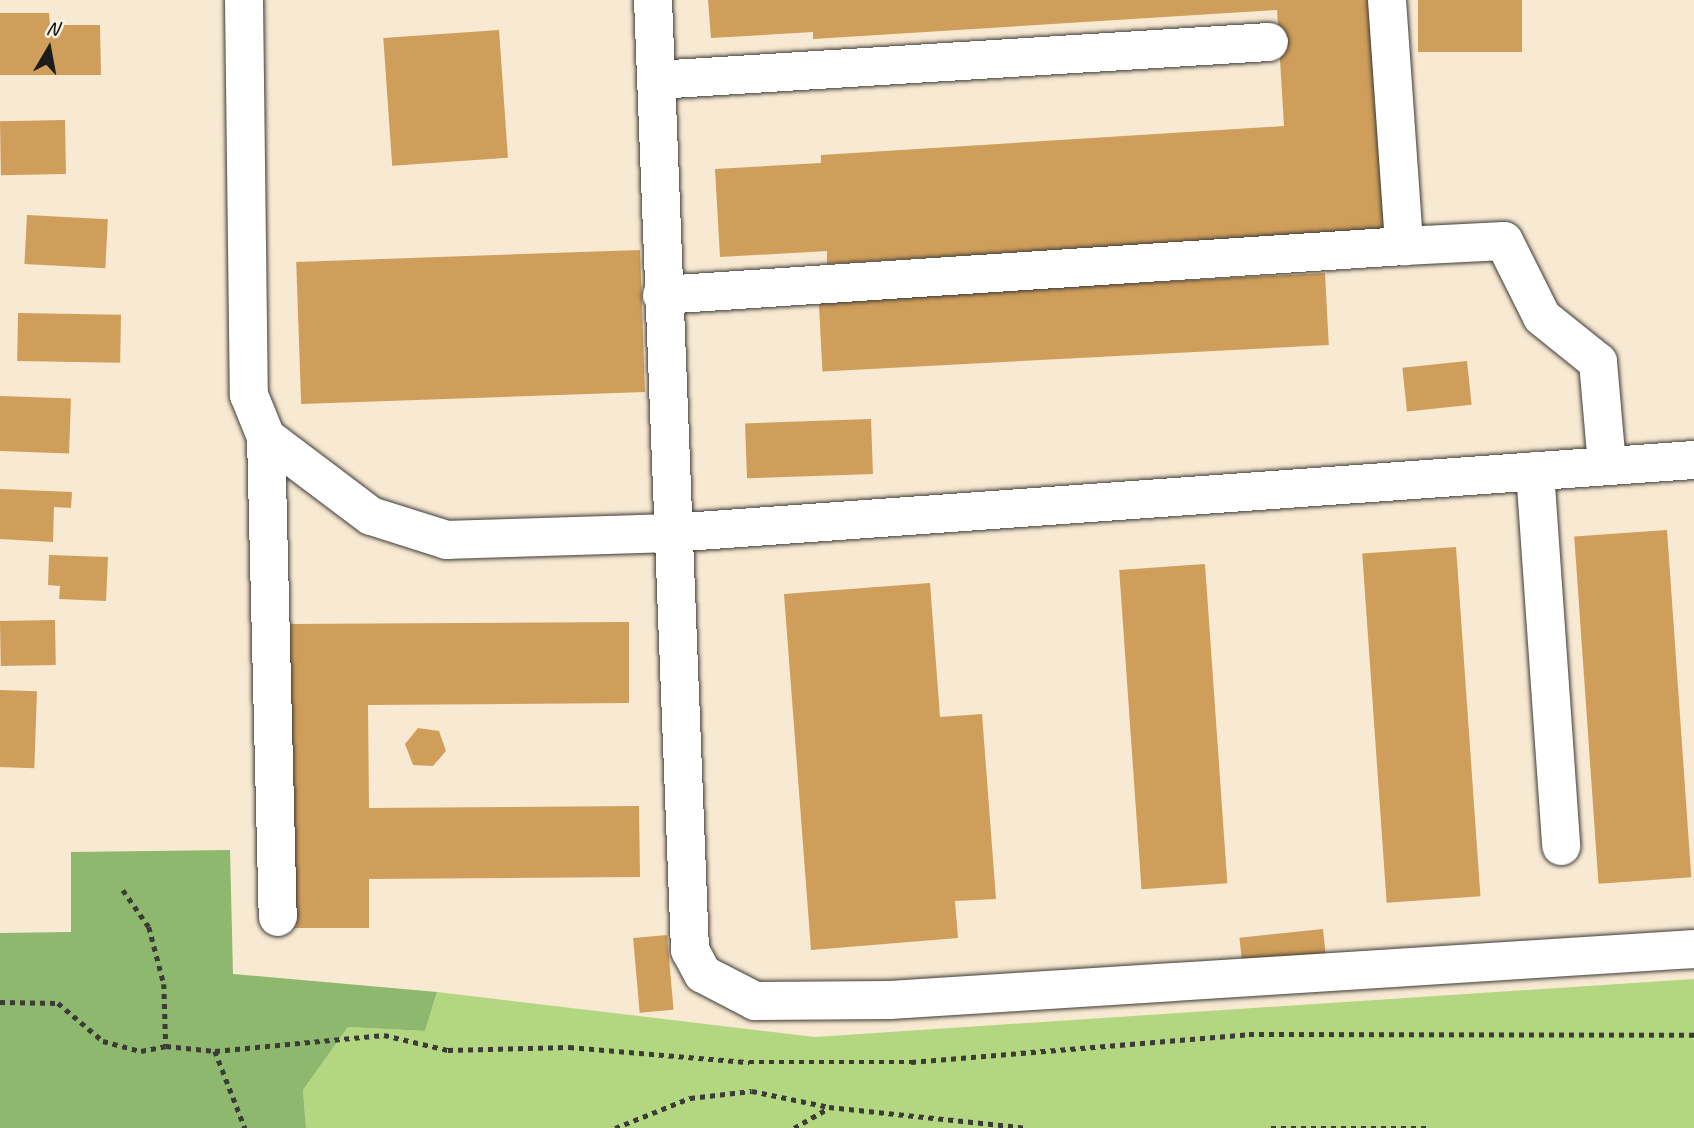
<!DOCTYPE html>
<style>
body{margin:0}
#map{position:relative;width:1694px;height:1128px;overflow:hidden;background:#f8e9d2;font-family:Caveat,sans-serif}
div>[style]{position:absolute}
.green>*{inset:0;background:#b2d780}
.forest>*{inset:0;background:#8db86e}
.building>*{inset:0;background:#cf9e5b;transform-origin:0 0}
.path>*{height:4.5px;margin-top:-2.25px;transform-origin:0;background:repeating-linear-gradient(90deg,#3d3b37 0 5px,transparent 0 10px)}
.roads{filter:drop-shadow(0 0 2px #3d3b37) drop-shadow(0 0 2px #3d3b37)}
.minor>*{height:38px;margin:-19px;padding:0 19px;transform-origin:19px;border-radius:19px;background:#fff}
span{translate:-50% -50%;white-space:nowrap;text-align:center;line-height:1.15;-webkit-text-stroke:5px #fcf5e5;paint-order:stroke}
.north{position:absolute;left:14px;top:14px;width:70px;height:70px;-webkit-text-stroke:5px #fcf5e5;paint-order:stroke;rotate:10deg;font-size:19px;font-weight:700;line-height:28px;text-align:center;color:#1c1c1c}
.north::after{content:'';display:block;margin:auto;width:24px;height:32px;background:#1c1c1c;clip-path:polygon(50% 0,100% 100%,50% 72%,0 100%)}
</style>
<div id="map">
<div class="green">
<div style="clip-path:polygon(1694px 979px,1694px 1128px,306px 1128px,303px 1090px,348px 1027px,425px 1031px,437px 992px,815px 1037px)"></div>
</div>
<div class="forest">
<div style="clip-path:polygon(230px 850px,233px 974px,437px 992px,425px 1031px,348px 1027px,303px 1090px,306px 1128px,0 1128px,0 933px,71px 932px,71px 852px)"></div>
</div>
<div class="building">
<div style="clip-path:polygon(708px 0,1372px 0,1386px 230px,827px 264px,827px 251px,720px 257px,715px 169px,821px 163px,821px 155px,1284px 126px,1277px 10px,813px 39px,813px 32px,711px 38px)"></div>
<div style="left:1418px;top:0;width:104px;height:52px"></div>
<div style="clip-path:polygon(0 13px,49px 13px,50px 25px,100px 25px,101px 75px,0 75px)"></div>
<div style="left:499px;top:30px;width:128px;height:116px;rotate:86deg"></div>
<div style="left:65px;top:120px;width:54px;height:65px;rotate:89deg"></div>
<div style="left:27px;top:215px;width:81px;height:49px;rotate:3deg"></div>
<div style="left:640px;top:250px;width:142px;height:344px;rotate:88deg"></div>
<div style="left:1325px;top:273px;width:72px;height:507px;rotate:87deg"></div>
<div style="left:18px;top:313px;width:103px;height:48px;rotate:1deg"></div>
<div style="left:1467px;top:361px;width:44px;height:65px;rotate:84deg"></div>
<div style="left:0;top:396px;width:71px;height:55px;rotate:2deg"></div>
<div style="left:871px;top:419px;width:55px;height:126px;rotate:88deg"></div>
<div style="clip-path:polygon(0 489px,72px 492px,71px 508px,54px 507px,53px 542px,0 539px)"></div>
<div style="left:1667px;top:530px;width:348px;height:93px;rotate:86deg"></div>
<div style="left:1456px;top:547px;width:350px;height:94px;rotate:86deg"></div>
<div style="clip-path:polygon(49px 555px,108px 557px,106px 601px,59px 599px,60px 586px,48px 585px)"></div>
<div style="left:1205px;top:564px;width:320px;height:86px;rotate:86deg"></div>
<div style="clip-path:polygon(930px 583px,940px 717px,982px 714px,996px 899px,955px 901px,958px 938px,811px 950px,784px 594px)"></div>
<div style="left:55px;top:620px;width:45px;height:55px;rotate:89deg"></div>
<div style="clip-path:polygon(629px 622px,629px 703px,368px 705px,369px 808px,639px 806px,640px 877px,369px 879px,369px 928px,287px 928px,285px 624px)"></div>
<div style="left:0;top:690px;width:37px;height:77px;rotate:2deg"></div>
<div style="clip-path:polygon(418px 728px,439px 731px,446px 751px,433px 766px,413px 765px,405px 744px)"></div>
<div style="left:1323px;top:929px;width:27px;height:84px;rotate:84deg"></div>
<div style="left:667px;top:935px;width:75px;height:34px;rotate:85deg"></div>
</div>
<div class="path">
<div style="left:123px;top:890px;width:45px;rotate:54.9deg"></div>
<div style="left:149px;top:927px;width:59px;rotate:75.3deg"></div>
<div style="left:164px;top:984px;width:62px;rotate:88.2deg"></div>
<div style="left:166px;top:1046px;width:49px;rotate:5.8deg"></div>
<div style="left:215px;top:1051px;width:170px;rotate:-5.4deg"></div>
<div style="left:384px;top:1035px;width:66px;rotate:13.2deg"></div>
<div style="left:448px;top:1050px;width:121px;rotate:-1.4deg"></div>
<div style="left:569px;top:1047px;width:181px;rotate:4.8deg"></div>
<div style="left:749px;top:1062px;width:162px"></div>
<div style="left:911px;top:1062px;width:339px;rotate:-4.7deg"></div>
<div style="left:1249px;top:1034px;width:445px;rotate:0.1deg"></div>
<div style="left:0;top:1002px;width:58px;rotate:1deg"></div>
<div style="left:58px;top:1003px;width:59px;rotate:40.2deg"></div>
<div style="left:103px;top:1041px;width:39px;rotate:15deg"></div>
<div style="left:141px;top:1051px;width:25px;rotate:-11deg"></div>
<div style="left:215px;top:1051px;width:83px;rotate:68.7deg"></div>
<div style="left:615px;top:1128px;width:81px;rotate:-21.8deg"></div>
<div style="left:690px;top:1098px;width:62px;rotate:-6.4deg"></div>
<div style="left:752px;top:1091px;width:79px;rotate:11.7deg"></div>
<div style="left:829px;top:1107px;width:200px;rotate:6deg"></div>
<div style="left:794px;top:1128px;width:39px;rotate:-30deg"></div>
<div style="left:1271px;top:1128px;width:160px"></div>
</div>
<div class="roads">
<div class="minor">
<div style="left:244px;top:0;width:395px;rotate:89.3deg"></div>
<div style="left:249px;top:395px;width:45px;rotate:68deg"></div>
<div style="left:266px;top:437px;width:480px;rotate:88.6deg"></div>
<div style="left:653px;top:0;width:951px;rotate:87.77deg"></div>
<div style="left:690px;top:950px;width:27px;rotate:62deg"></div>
<div style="left:703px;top:974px;width:59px;rotate:27.4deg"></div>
<div style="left:755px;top:1001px;width:135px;rotate:-0.4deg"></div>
<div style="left:890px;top:1000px;width:806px;rotate:-3.63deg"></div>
<div style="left:1387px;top:0;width:247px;rotate:86deg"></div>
<div style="left:1404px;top:246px;width:100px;rotate:-2.9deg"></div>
<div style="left:1504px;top:241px;width:85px;rotate:63.4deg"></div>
<div style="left:1542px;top:317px;width:72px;rotate:38.8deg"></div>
<div style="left:1598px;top:362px;width:103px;rotate:85deg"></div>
<div style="left:656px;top:80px;width:614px;rotate:-3.55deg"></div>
<div style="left:662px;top:295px;width:744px;rotate:-3.78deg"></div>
<div style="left:266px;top:437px;width:131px;rotate:37deg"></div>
<div style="left:371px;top:516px;width:80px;rotate:17.5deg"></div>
<div style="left:447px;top:540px;width:223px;rotate:-1.8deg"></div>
<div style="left:670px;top:533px;width:1027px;rotate:-4.08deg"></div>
<div style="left:1535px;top:471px;width:376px;rotate:86deg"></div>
</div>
</div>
<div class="north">N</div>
</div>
